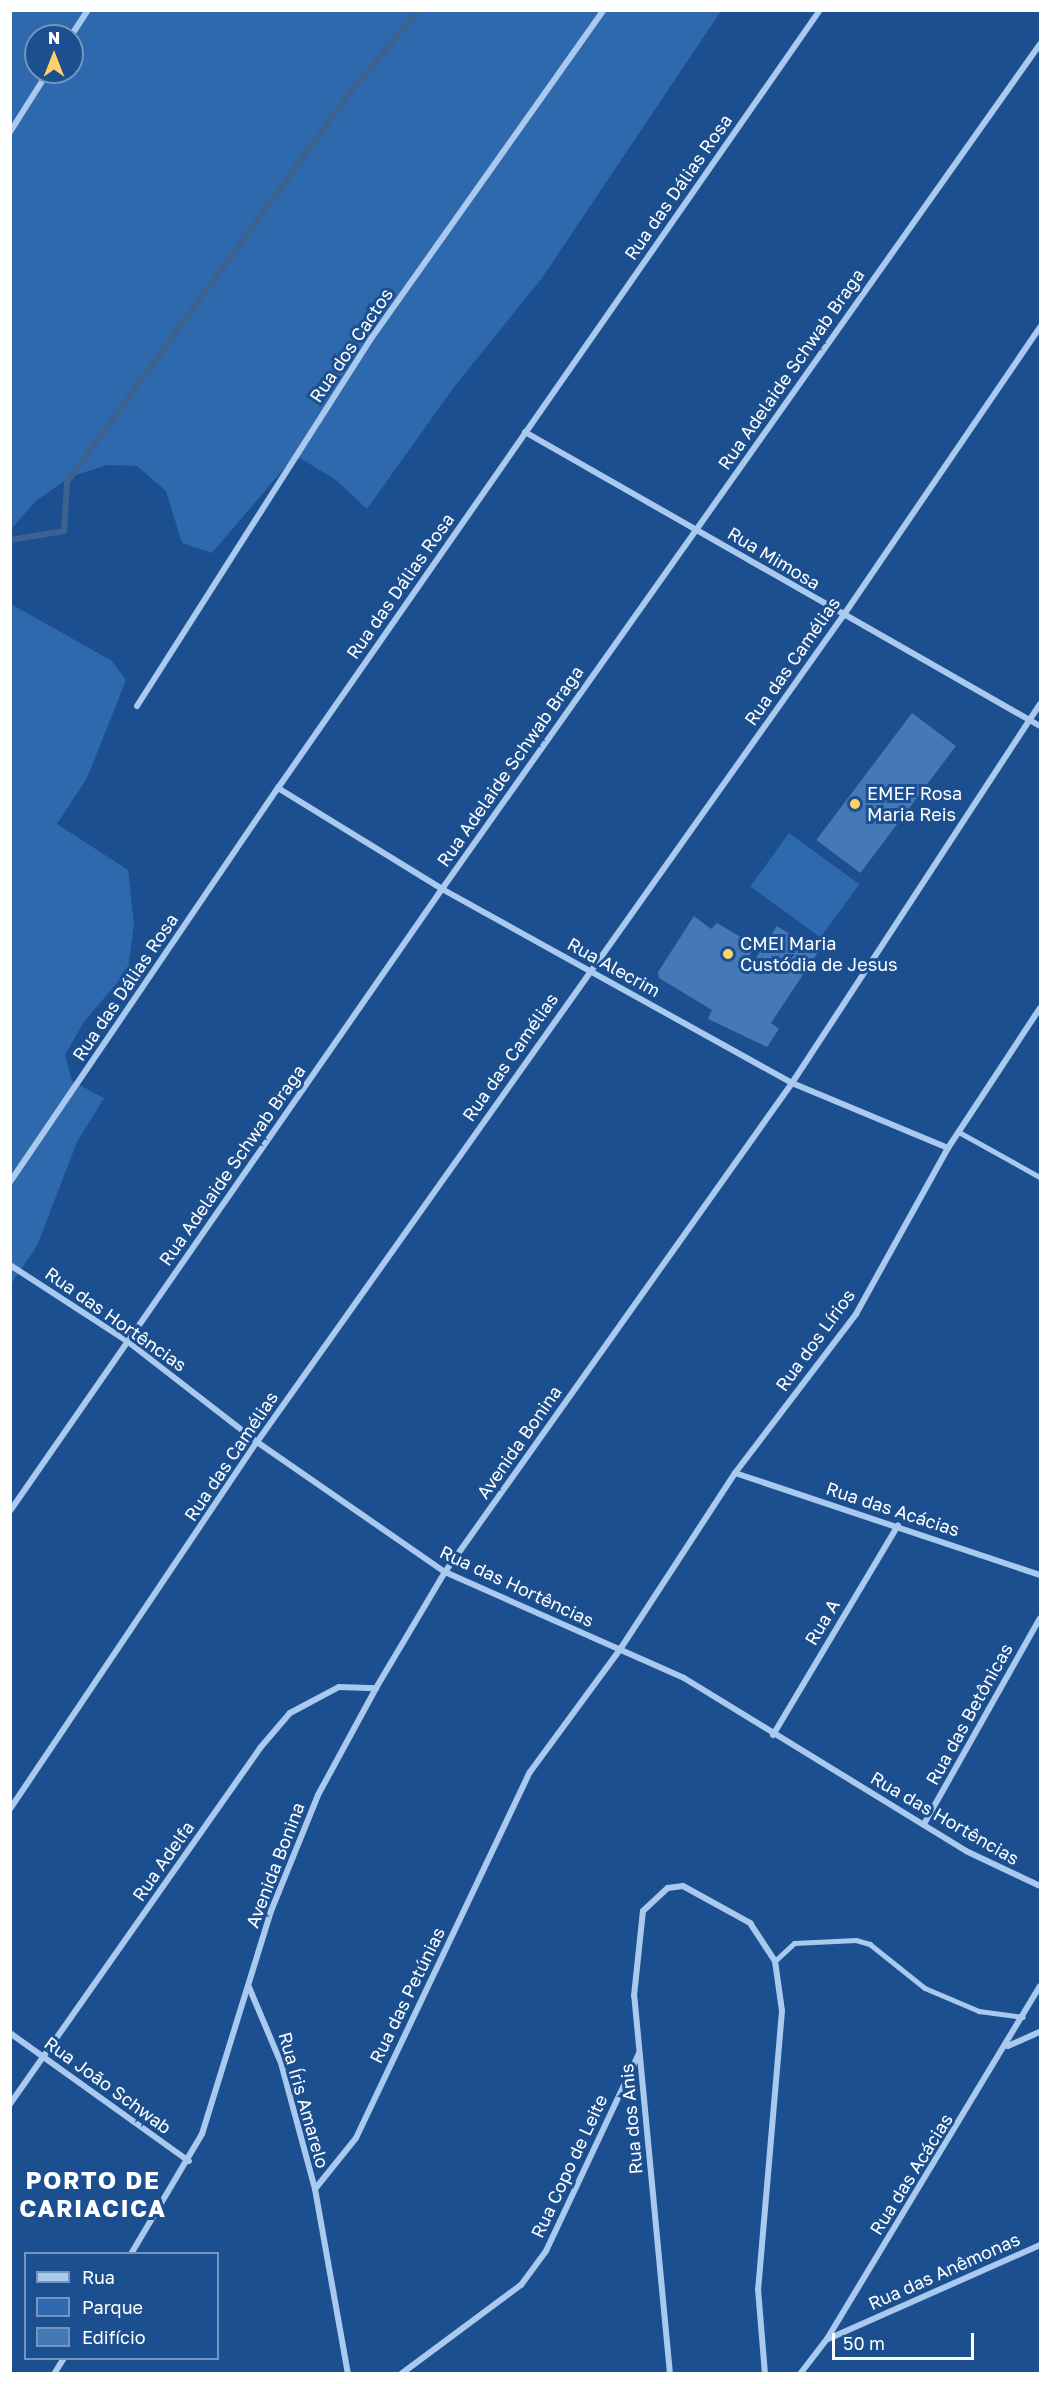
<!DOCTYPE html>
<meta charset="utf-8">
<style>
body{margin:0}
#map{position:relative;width:1051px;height:2384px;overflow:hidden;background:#1b4f8f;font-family:"Golos Text",sans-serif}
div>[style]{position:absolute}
.green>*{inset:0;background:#2e69ad;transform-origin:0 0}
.stream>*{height:6px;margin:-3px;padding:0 3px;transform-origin:3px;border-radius:3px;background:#3c6290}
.building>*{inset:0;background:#4478b7;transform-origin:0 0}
.lane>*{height:4.5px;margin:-2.25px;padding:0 2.25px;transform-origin:2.25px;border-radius:2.25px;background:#a9c9ee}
.street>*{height:6px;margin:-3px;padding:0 3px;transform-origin:3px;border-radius:3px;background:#a9c9ee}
.dots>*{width:16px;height:16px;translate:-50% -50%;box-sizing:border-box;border:3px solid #1b4f8f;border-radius:50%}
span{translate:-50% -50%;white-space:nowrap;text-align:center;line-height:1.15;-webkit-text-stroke:6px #1b4f8f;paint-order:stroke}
.street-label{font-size:18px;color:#fff}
.poi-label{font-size:18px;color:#fff}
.left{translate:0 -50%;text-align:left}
.district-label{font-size:24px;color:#fff;font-weight:700;letter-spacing:1.5px}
.frame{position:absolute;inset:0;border:12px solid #fff;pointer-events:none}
.legend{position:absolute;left:24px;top:2252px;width:195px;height:108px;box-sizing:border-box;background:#1b4f8f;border:2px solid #7695bc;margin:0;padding:8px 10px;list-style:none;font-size:18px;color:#fff}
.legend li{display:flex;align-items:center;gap:12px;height:30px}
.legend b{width:30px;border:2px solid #7695bc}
.north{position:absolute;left:24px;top:24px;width:60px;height:60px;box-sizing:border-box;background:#1b4f8f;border:2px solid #7695bc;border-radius:50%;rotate:0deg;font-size:16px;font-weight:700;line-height:24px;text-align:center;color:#fff}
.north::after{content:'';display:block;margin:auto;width:21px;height:27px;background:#ffd166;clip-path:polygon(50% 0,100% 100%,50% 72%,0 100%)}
.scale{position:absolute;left:832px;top:2333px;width:142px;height:27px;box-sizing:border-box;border:3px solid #fff;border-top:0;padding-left:8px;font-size:18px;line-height:21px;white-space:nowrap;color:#fff;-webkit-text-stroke:4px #1b4f8f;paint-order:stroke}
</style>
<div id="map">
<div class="green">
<div style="clip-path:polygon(evenodd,11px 11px,721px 11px,542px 278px,454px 387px,367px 509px,336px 480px,300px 458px,287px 465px,212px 553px,182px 543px,166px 491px,137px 466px,107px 465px,70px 477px,37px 500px,11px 529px,11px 11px,36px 36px,72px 36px,72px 72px,36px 72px,36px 36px)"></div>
<div style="clip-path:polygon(11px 604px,112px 661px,126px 680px,87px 778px,57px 824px,128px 870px,134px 924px,128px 970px,83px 1023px,65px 1055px,72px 1081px,104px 1098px,77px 1142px,37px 1246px,11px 1284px)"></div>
<div style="left:789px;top:833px;width:87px;height:66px;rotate:36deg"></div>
</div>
<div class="stream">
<div style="left:10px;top:540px;width:55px;rotate:-9.5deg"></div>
<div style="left:64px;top:531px;width:49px;rotate:-86.5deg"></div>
<div style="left:67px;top:482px;width:482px;rotate:-54deg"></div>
<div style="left:350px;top:92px;width:107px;rotate:-49.9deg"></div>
</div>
<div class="building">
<div style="left:912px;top:713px;width:55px;height:159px;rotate:37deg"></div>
<div style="clip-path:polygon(694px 916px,711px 929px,717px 923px,756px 946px,742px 966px,748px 970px,777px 926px,818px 952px,771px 1023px,779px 1029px,767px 1047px,708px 1019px,712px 1010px,659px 978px,658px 972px)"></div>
</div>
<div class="lane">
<div style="left:959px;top:1132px;width:93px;rotate:29.1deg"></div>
<div style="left:775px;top:1961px;width:26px;rotate:-43deg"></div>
<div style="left:794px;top:1943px;width:62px;rotate:-2.8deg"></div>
<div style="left:856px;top:1940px;width:15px;rotate:16deg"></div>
<div style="left:870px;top:1944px;width:70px;rotate:38.7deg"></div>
<div style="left:925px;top:1988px;width:59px;rotate:23.1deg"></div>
<div style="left:979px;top:2011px;width:44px;rotate:7.8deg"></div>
</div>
<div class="street">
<div style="left:71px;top:36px;width:31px;rotate:-57deg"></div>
<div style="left:10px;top:132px;width:71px;rotate:-57.7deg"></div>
<div style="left:525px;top:432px;width:593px;rotate:29.72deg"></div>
<div style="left:137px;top:706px;width:434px;rotate:-57.5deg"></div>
<div style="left:370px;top:340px;width:405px;rotate:-54.7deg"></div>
<div style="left:278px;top:788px;width:193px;rotate:31.6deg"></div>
<div style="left:442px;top:889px;width:400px;rotate:29deg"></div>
<div style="left:792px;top:1083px;width:169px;rotate:22.6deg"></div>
<div style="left:10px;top:1182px;width:477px;rotate:-55.8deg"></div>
<div style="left:278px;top:788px;width:948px;rotate:-55.14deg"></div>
<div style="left:10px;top:1265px;width:140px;rotate:33deg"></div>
<div style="left:127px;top:1341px;width:165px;rotate:37.8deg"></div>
<div style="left:257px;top:1442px;width:229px;rotate:34.7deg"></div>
<div style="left:445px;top:1572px;width:261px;rotate:23.9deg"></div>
<div style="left:684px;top:1678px;width:331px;rotate:31.5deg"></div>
<div style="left:966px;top:1851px;width:82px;rotate:25.3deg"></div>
<div style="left:735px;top:1473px;width:322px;rotate:18.5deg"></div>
<div style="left:10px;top:1511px;width:757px;rotate:-55.22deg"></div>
<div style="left:442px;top:889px;width:1035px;rotate:-54.71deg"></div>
<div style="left:773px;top:1735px;width:244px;rotate:-59.2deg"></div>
<div style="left:10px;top:1809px;width:442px;rotate:-56.1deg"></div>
<div style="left:257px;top:1442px;width:1013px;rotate:-54.65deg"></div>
<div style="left:843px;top:616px;width:350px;rotate:-55.7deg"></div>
<div style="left:924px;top:1824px;width:236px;rotate:-60.6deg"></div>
<div style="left:249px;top:1987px;width:82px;rotate:67.2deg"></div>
<div style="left:281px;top:2063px;width:131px;rotate:74.9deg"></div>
<div style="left:315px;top:2189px;width:188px;rotate:79.9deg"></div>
<div style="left:10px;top:2033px;width:220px;rotate:35.6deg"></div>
<div style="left:1008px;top:2046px;width:35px;rotate:-24deg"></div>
<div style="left:10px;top:2104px;width:435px;rotate:-54.9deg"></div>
<div style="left:260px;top:1748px;width:46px;rotate:-49.4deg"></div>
<div style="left:290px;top:1713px;width:55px;rotate:-28deg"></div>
<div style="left:339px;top:1687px;width:37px;rotate:2deg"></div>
<div style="left:315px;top:2189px;width:65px;rotate:-51.2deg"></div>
<div style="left:356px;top:2138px;width:405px;rotate:-64.6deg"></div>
<div style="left:530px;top:1772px;width:150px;rotate:-53.7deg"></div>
<div style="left:619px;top:1651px;width:212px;rotate:-56.9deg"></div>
<div style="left:735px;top:1473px;width:200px;rotate:-52.7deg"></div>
<div style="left:856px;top:1314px;width:190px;rotate:-61deg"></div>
<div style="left:948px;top:1148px;width:168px;rotate:-56.7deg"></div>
<div style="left:131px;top:2254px;width:139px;rotate:-59.4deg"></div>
<div style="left:202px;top:2134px;width:233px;rotate:-72.8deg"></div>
<div style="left:271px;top:1911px;width:125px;rotate:-67.9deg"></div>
<div style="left:318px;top:1795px;width:122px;rotate:-61.5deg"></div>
<div style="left:376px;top:1688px;width:135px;rotate:-59.3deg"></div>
<div style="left:445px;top:1572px;width:600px;rotate:-54.64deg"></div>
<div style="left:792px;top:1083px;width:453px;rotate:-56.8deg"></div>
<div style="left:828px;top:2339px;width:232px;rotate:-23.9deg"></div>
<div style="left:54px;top:2374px;width:19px;rotate:-58deg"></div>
<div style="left:401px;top:2374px;width:149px;rotate:-36.6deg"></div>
<div style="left:521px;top:2285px;width:42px;rotate:-53.7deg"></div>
<div style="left:546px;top:2251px;width:219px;rotate:-64.8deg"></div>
<div style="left:670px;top:2374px;width:380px;rotate:-95.4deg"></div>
<div style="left:634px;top:1996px;width:85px;rotate:-84deg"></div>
<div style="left:643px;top:1911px;width:34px;rotate:-43deg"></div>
<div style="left:668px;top:1888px;width:15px;rotate:-8deg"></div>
<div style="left:683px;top:1886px;width:77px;rotate:28.9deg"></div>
<div style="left:750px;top:1923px;width:45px;rotate:56.7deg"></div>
<div style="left:775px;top:1961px;width:50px;rotate:82deg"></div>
<div style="left:782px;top:2011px;width:279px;rotate:94.9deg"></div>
<div style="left:758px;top:2289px;width:85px;rotate:85.3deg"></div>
<div style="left:800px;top:2374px;width:44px;rotate:-52.4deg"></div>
<div style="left:827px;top:2339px;width:412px;rotate:-58.9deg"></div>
</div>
<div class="dots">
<div style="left:855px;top:804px;background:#ffd166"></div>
<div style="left:728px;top:954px;background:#ffd166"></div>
</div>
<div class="street-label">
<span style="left:678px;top:187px;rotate:-55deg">Rua das Dálias Rosa</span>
<span style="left:351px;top:345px;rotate:-56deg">Rua dos Cactos</span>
<span style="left:791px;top:369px;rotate:-55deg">Rua Adelaide Schwab Braga</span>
<span style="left:774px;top:558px;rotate:31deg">Rua Mimosa</span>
<span style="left:400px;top:586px;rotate:-55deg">Rua das Dálias Rosa</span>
<span style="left:792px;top:661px;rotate:-55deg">Rua das Camélias</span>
<span style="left:510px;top:766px;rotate:-55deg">Rua Adelaide Schwab Braga</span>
<span style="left:614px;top:967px;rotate:29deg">Rua Alecrim</span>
<span style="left:125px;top:987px;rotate:-56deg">Rua das Dálias Rosa</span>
<span style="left:510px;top:1057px;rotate:-55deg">Rua das Camélias</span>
<span style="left:232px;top:1165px;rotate:-55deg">Rua Adelaide Schwab Braga</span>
<span style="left:116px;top:1319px;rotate:35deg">Rua das Hortências</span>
<span style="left:815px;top:1340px;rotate:-54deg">Rua dos Lírios</span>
<span style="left:519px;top:1442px;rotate:-55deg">Avenida Bonina</span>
<span style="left:231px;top:1456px;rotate:-56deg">Rua das Camélias</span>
<span style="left:893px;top:1509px;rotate:18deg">Rua das Acácias</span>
<span style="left:517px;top:1586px;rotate:25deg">Rua das Hortências</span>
<span style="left:822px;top:1622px;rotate:-59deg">Rua A</span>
<span style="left:969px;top:1714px;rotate:-61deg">Rua das Betônicas</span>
<span style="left:945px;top:1818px;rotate:30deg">Rua das Hortências</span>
<span style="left:163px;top:1861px;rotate:-55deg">Rua Adelfa</span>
<span style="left:275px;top:1865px;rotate:-69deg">Avenida Bonina</span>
<span style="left:407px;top:1995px;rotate:-64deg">Rua das Petúnias</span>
<span style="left:108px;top:2085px;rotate:36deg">Rua João Schwab</span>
<span style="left:304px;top:2100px;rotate:74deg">Rua Íris Amarelo</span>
<span style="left:631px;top:2119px;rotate:-95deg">Rua dos Anis</span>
<span style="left:569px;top:2166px;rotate:-65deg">Rua Copo de Leite</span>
<span style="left:911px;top:2174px;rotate:-58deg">Rua das Acácias</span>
<span style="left:944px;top:2271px;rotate:-24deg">Rua das Anêmonas</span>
</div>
<div class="poi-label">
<span class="left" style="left:867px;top:804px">EMEF Rosa<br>Maria Reis</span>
<span class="left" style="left:740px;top:954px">CMEI Maria<br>Custódia de Jesus</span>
</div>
<div class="district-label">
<span style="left:93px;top:2194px">PORTO DE<br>CARIACICA</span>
</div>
<div class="frame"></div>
<ul class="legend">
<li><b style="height:8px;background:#a9c9ee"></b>Rua</li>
<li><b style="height:16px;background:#2e69ad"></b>Parque</li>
<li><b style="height:16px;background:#4478b7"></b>Edifício</li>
</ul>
<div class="north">N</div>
<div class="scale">50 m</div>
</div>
